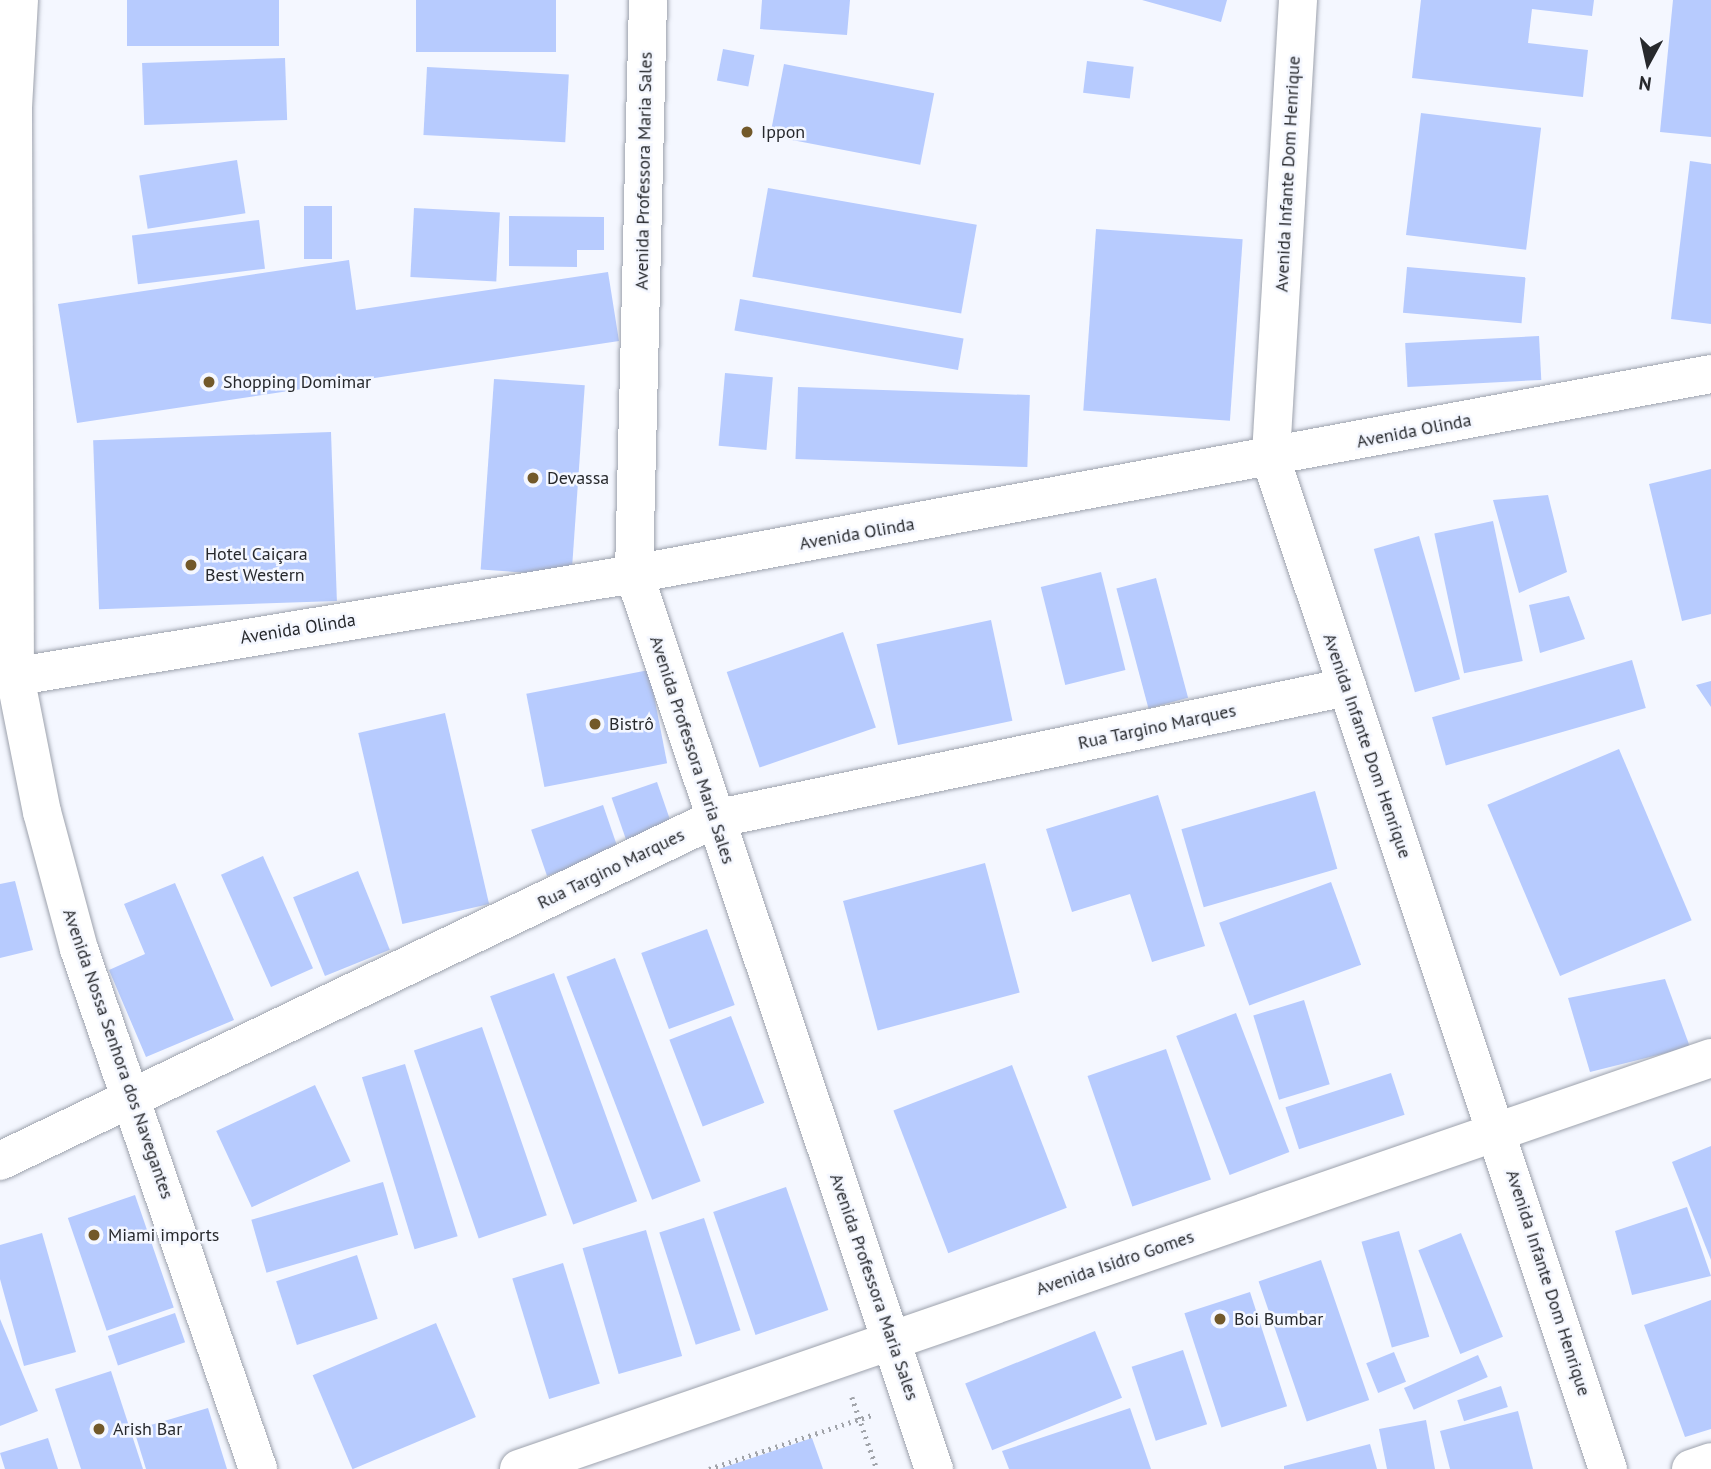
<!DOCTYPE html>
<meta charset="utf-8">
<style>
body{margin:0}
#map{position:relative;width:1711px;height:1469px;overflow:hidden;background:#f4f7ff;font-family:"PT Sans",sans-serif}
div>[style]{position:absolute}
.building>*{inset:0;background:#b7cbfe;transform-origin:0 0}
.path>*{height:4.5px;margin-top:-2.25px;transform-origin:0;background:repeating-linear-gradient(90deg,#a1a4aa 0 2px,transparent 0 7px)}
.roads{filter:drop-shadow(0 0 2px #9da2ad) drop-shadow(0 0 2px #9da2ad)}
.minor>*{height:38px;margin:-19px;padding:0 19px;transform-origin:19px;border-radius:19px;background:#fff}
.secondary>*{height:38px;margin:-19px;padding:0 19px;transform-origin:19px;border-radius:19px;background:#fff}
.primary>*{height:38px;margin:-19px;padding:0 19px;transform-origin:19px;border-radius:19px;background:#fff}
.dots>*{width:19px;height:19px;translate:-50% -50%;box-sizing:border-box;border:4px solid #f4f7ff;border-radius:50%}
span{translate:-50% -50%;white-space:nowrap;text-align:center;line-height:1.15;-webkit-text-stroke:5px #f4f7ff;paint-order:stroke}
.poi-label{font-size:18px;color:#27292d}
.left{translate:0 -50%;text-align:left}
.street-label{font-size:18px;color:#27292d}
.north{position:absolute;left:1613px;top:28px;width:70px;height:70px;-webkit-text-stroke:5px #f4f7ff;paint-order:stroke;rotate:188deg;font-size:19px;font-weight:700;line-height:28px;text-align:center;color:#27292d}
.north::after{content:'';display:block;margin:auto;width:24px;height:32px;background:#27292d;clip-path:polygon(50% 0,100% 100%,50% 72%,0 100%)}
</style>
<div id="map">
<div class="building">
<div style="left:127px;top:0;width:152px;height:46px"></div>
<div style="left:416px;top:0;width:140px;height:52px"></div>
<div style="clip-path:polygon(762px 0,850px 0,847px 35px,760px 29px)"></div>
<div style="clip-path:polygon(1142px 0,1227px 0,1221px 22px)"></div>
<div style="clip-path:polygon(1421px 0,1594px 0,1592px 16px,1532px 9px,1528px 43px,1588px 50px,1583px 97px,1412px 78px)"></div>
<div style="clip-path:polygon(1673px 0,1711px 0,1711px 137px,1660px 132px)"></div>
<div style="left:723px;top:49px;width:32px;height:32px;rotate:11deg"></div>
<div style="left:285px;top:58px;width:62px;height:143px;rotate:88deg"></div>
<div style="left:1087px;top:61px;width:47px;height:32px;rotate:7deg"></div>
<div style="left:784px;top:64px;width:153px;height:73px;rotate:11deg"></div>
<div style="left:427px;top:67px;width:142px;height:68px;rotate:3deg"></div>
<div style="left:1421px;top:113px;width:121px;height:123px;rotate:7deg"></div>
<div style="left:237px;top:160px;width:54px;height:99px;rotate:81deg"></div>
<div style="clip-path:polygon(1690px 161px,1711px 164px,1711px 324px,1671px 319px)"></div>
<div style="left:768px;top:188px;width:212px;height:90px;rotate:10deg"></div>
<div style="left:304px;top:206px;width:28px;height:53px"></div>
<div style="left:414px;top:208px;width:86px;height:69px;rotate:3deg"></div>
<div style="clip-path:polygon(509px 216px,604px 217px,604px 250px,577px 250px,577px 267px,509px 266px)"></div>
<div style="left:259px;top:220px;width:49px;height:128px;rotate:83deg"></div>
<div style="left:1096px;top:229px;width:147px;height:182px;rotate:4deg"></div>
<div style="clip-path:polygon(349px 260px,356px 310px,608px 272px,619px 341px,77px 423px,58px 304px)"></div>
<div style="left:1407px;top:267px;width:119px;height:46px;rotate:5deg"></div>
<div style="left:740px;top:299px;width:227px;height:32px;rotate:10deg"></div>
<div style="left:1539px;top:336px;width:44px;height:134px;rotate:87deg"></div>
<div style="left:725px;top:373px;width:48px;height:73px;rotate:5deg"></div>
<div style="left:494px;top:379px;width:91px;height:191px;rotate:4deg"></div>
<div style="left:798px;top:387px;width:232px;height:72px;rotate:2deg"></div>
<div style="left:331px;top:432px;width:169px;height:238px;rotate:88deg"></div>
<div style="clip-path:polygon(1711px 469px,1711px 614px,1682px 621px,1649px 484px)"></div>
<div style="clip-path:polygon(1548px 495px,1567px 572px,1519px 593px,1493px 500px)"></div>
<div style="left:1493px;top:521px;width:143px;height:60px;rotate:78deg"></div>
<div style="left:1419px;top:536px;width:149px;height:47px;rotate:74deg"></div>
<div style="left:1101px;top:572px;width:101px;height:62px;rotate:76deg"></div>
<div style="left:1156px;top:578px;width:124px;height:41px;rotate:75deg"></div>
<div style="clip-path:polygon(1569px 596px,1585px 639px,1540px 653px,1529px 605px)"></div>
<div style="left:991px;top:620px;width:103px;height:117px;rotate:78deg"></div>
<div style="left:843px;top:632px;width:101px;height:123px;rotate:71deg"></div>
<div style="left:1632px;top:660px;width:50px;height:208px;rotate:74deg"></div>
<div style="left:649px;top:670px;width:95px;height:125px;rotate:79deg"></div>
<div style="clip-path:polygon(1711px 681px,1711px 707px,1696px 685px)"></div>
<div style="left:445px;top:713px;width:196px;height:89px;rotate:77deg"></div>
<div style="left:1619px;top:749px;width:186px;height:143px;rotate:67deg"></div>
<div style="left:657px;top:782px;width:55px;height:48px;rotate:71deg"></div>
<div style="left:1315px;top:791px;width:81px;height:139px;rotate:74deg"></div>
<div style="clip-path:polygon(1158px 795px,1205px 946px,1152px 962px,1130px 894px,1072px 912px,1046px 829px)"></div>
<div style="left:603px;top:805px;width:49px;height:76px;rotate:71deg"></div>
<div style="left:263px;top:856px;width:123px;height:46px;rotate:66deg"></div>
<div style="left:985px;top:863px;width:134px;height:147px;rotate:75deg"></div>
<div style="left:358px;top:871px;width:85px;height:70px;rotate:68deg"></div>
<div style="clip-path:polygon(15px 881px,33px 950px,0 958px,0 884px)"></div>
<div style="left:1331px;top:882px;width:88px;height:119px;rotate:70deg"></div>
<div style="clip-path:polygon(175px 883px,234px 1020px,146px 1057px,109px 970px,145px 954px,124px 904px)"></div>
<div style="left:707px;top:929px;width:81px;height:70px;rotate:70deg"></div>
<div style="left:615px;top:958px;width:239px;height:52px;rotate:69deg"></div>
<div style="left:554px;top:973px;width:243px;height:68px;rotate:70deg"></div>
<div style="clip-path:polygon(1665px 979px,1690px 1047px,1590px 1072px,1568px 998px)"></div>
<div style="left:1304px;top:1000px;width:88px;height:53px;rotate:73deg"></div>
<div style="left:1236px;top:1013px;width:149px;height:64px;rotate:69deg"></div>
<div style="left:731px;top:1016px;width:93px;height:66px;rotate:69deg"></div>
<div style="left:482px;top:1027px;width:199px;height:72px;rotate:71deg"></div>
<div style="left:1166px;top:1049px;width:138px;height:83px;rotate:71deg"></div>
<div style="left:405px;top:1064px;width:180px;height:45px;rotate:73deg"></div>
<div style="left:1012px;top:1065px;width:153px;height:127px;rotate:69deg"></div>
<div style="left:1391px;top:1073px;width:44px;height:111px;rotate:72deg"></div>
<div style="left:315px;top:1085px;width:84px;height:109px;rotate:65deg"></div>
<div style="clip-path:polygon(1711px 1146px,1711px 1260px,1672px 1162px)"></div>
<div style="left:383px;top:1182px;width:55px;height:137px;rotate:74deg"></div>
<div style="left:786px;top:1187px;width:130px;height:77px;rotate:71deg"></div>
<div style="left:135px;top:1195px;width:119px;height:71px;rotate:71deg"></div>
<div style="clip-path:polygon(1687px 1207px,1711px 1276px,1632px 1295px,1615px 1231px)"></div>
<div style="left:704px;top:1218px;width:118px;height:47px;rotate:72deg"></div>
<div style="left:646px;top:1230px;width:131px;height:66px;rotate:74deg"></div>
<div style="left:1399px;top:1231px;width:110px;height:39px;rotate:74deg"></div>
<div style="clip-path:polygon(42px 1233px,76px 1352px,24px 1366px,0 1279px,0 1245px)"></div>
<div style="left:1461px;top:1233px;width:112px;height:46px;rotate:68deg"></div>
<div style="left:357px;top:1255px;width:67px;height:85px;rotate:72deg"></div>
<div style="left:1321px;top:1260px;width:148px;height:66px;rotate:71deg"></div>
<div style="left:563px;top:1263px;width:126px;height:53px;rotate:73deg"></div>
<div style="left:1250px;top:1292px;width:120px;height:69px;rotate:72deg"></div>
<div style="clip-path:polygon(1711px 1300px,1711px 1429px,1685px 1437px,1644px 1325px)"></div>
<div style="left:175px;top:1313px;width:31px;height:71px;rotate:71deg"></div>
<div style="clip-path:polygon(0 1319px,38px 1411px,0 1426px)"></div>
<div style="left:436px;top:1323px;width:102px;height:134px;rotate:67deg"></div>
<div style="left:1095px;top:1331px;width:72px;height:140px;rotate:68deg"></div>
<div style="left:1183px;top:1350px;width:78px;height:54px;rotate:72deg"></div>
<div style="left:1394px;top:1352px;width:32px;height:30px;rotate:68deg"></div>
<div style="left:1478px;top:1355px;width:24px;height:81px;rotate:66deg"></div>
<div style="clip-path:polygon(111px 1371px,143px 1469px,81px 1469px,55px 1389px)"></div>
<div style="left:1501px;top:1386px;width:22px;height:46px;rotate:72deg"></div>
<div style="clip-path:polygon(208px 1408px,227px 1469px,146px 1469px,134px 1430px)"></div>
<div style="clip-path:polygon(1130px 1408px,1151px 1469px,1009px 1469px,1002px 1451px)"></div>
<div style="clip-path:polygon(1518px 1411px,1533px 1469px,1450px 1469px,1440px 1431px)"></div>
<div style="clip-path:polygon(1426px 1420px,1435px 1469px,1387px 1469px,1379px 1429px)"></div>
<div style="clip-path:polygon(48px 1438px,58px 1469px,5px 1469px,0 1453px)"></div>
<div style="clip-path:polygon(812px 1438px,823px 1469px,719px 1469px)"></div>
<div style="clip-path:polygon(1370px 1444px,1377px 1469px,1284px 1469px,1284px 1466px)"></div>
</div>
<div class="path">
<div style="left:852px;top:1397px;width:76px;rotate:70.9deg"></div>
<div style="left:709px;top:1469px;width:172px;rotate:-18.3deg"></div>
</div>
<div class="roads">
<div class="minor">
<div style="left:0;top:679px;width:643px;rotate:-9.4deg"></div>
<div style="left:634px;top:574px;width:1095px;rotate:-10.52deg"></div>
<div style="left:0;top:1161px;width:792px;rotate:-25.59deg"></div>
<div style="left:714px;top:819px;width:647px;rotate:-11.78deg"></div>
<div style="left:519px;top:1469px;width:1261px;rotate:-19.02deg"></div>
</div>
<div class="secondary">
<div style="left:1298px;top:0;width:460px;rotate:93.4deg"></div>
<div style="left:1271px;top:459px;width:1065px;rotate:71.55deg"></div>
</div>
<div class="primary">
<div style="left:19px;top:0;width:109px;rotate:93.2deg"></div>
<div style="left:13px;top:109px;width:567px;rotate:89.8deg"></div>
<div style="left:15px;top:676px;width:139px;rotate:78.8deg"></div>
<div style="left:42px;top:812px;width:142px;rotate:74.9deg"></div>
<div style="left:79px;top:949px;width:550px;rotate:71deg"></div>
<div style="left:648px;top:0;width:574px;rotate:91.4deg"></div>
<div style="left:634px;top:574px;width:944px;rotate:71.47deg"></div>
<div style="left:1691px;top:1469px;width:21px;rotate:-19deg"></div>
</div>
</div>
<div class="dots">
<div style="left:747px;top:132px;background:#72592a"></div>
<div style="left:209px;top:382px;background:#72592a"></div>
<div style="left:533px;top:478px;background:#72592a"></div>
<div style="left:191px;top:565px;background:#72592a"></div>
<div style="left:595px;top:724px;background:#72592a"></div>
<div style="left:94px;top:1235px;background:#72592a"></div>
<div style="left:1220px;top:1319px;background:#72592a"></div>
<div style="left:99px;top:1429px;background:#72592a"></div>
</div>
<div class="poi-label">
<span class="left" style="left:761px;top:132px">Ippon</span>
<span class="left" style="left:223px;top:382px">Shopping Domimar</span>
<span class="left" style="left:547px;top:478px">Devassa</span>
<span class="left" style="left:205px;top:565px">Hotel Caiçara<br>Best Western</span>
<span class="left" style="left:609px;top:724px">Bistrô</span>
<span class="left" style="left:108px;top:1235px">Miami imports</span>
<span class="left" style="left:1234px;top:1319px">Boi Bumbar</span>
<span class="left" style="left:113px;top:1429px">Arish Bar</span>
</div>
<div class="street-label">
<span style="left:644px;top:171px;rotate:-89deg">Avenida Professora Maria Sales</span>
<span style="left:1288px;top:174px;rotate:-87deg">Avenida Infante Dom Henrique</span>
<span style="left:1414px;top:431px;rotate:-11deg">Avenida Olinda</span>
<span style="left:857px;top:534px;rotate:-10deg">Avenida Olinda</span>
<span style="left:298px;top:629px;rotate:-9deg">Avenida Olinda</span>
<span style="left:1157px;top:727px;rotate:-12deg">Rua Targino Marques</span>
<span style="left:1367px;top:746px;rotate:71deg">Avenida Infante Dom Henrique</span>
<span style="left:692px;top:750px;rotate:72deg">Avenida Professora Maria Sales</span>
<span style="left:611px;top:869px;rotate:-26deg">Rua Targino Marques</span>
<span style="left:118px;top:1054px;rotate:71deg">Avenida Nossa Senhora dos Navegantes</span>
<span style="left:1115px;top:1263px;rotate:-19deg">Avenida Isidro Gomes</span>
<span style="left:1548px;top:1283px;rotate:72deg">Avenida Infante Dom Henrique</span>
<span style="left:874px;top:1287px;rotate:71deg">Avenida Professora Maria Sales</span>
</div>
<div class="north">N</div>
</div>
